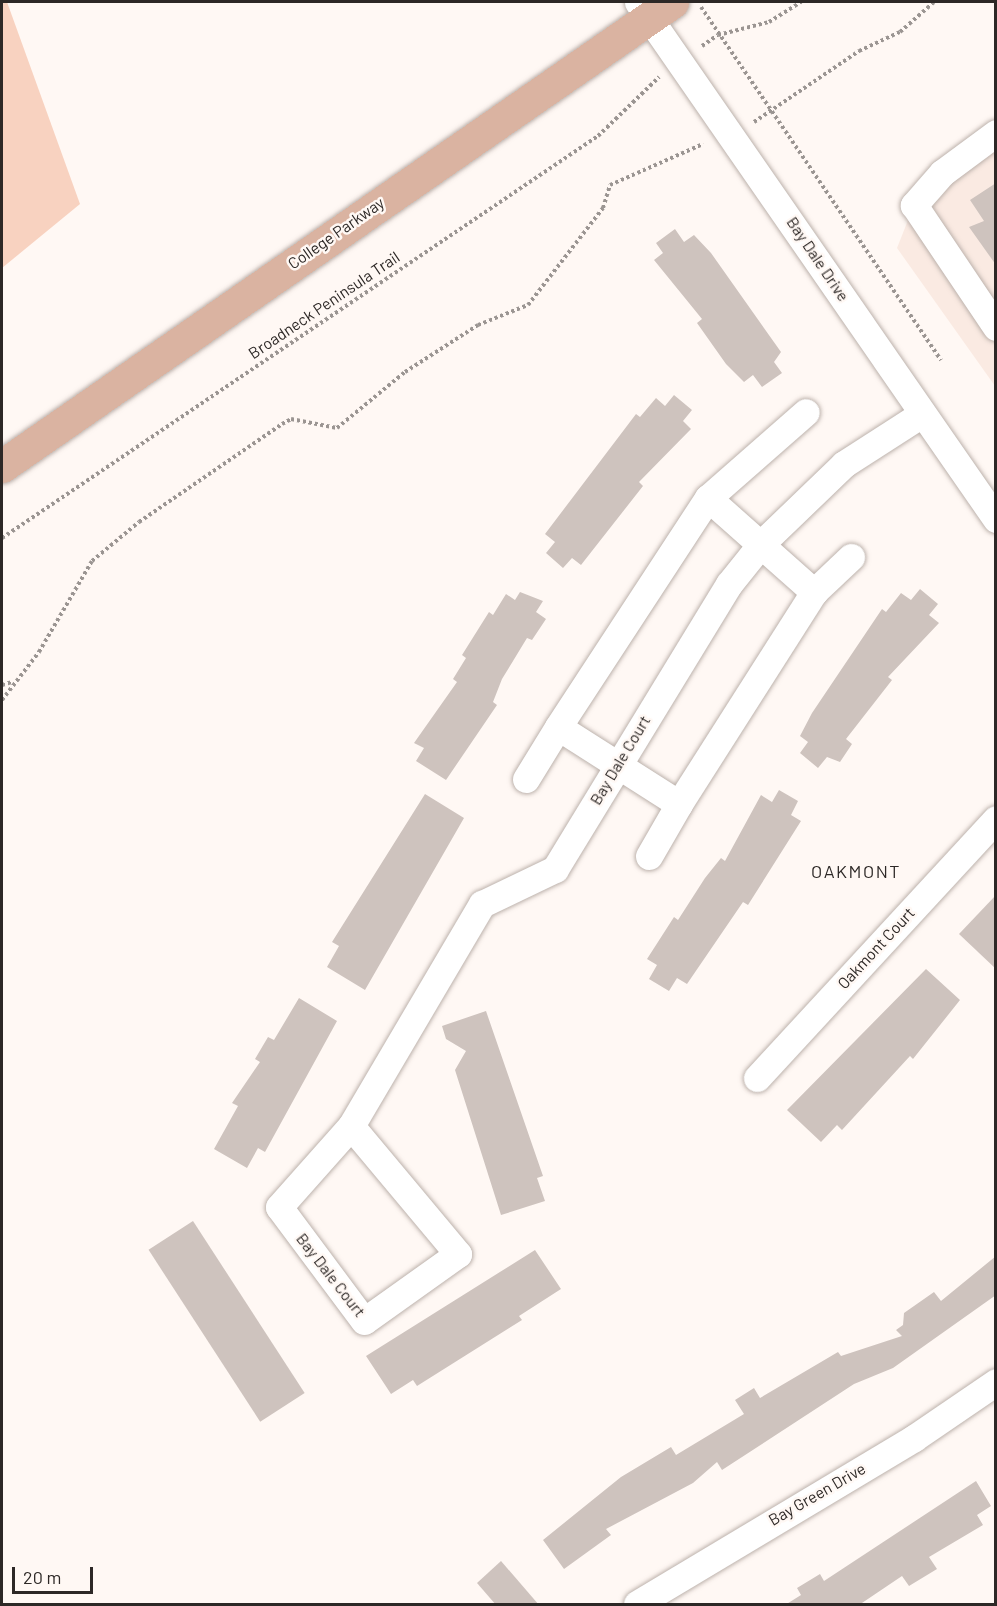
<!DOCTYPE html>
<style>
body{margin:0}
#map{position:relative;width:997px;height:1606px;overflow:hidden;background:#fff8f4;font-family:Barlow,sans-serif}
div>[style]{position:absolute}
.built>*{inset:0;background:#faeae2}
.green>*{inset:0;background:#f8d2c0}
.building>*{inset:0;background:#cec3be;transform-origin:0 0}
.path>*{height:4px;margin-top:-2px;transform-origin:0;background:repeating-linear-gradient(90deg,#9b9592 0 3px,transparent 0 6px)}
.roads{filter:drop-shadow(0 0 2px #bdb2ac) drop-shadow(0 0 2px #bdb2ac)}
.minor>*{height:27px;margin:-13.5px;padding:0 13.5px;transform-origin:13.5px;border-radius:13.5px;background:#fff}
.major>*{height:33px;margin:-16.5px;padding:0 16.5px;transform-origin:16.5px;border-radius:16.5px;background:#dab3a1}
span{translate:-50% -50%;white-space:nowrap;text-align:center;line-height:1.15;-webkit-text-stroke:5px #fff8f4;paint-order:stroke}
.street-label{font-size:16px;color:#2d2826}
.neighbourhood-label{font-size:18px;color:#2d2826;letter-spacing:1.5px}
.frame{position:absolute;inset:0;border:3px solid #2d2826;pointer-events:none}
.scale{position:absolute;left:12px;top:1567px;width:81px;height:27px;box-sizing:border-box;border:3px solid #2d2826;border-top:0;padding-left:8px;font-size:18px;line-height:21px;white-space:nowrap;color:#2d2826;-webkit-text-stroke:4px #fff8f4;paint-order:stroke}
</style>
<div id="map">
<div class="built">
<div style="clip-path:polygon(995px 133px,995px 386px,897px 248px,914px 205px)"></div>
</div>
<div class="green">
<div style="clip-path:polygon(2px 2px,7px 2px,80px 204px,2px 268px)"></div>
</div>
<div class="building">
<div style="clip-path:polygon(996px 183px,996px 265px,969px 227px,984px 221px,970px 200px)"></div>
<div style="clip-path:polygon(675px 229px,684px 242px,694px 235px,711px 253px,781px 352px,774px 362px,782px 373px,762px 387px,753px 375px,744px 382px,726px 364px,697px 323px,702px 319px,654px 260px,663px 253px,656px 243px)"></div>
<div style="clip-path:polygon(674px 395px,692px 410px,683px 421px,691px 429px,639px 482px,643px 486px,581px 565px,572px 558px,563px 568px,546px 553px,555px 542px,545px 534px,636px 414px,640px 417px,656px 398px,665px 406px)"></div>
<div style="clip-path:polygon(920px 589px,938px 604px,929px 615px,939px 623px,888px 677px,892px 680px,846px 739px,852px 744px,840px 762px,827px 757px,818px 768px,800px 753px,808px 742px,800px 736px,812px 713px,882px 609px,886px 612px,901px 593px,911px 600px)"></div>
<div style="clip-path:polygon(520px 592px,543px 601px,536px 612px,546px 619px,532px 640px,527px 638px,502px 679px,493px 702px,497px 705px,446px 780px,416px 761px,424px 748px,414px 743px,457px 682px,453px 679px,466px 658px,462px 655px,489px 612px,493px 615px,506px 594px,515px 600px)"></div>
<div style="clip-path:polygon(779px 790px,798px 801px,791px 815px,801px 821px,748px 905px,743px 902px,687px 984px,677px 978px,669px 991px,649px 979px,657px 965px,647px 959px,674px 917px,678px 920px,705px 878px,721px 858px,725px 861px,761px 795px,772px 802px)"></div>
<div style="clip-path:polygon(425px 794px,464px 818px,365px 990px,327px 967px,339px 946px,332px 942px)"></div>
<div style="clip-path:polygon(996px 895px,996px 969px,959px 934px)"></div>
<div style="clip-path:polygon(926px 969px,960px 1000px,913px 1059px,910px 1056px,842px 1130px,837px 1125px,821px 1142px,787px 1110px)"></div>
<div style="clip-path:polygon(299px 998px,337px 1021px,265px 1152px,258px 1148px,247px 1168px,214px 1149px,238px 1106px,232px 1103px,260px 1062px,255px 1059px,268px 1037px,274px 1040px)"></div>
<div style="clip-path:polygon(486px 1011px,543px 1176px,537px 1178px,545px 1201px,501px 1215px,455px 1070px,466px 1051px,446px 1039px,442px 1026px)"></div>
<div style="left:193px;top:1221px;width:205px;height:53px;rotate:57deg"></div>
<div style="clip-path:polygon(535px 1250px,561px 1289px,519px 1316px,522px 1320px,417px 1386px,413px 1380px,391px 1394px,366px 1356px)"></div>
<div style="clip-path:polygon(996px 1256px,996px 1295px,893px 1368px,854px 1384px,722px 1470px,717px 1462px,693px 1483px,606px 1529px,611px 1535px,564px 1569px,543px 1540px,621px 1477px,671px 1447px,676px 1455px,744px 1414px,735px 1400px,754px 1388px,760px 1398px,838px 1352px,841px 1356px,902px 1336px,896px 1330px,903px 1325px,904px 1313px,934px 1292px,941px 1301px)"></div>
<div style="clip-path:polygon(976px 1481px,991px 1506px,977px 1515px,983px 1525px,929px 1557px,937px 1569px,909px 1586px,902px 1576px,859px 1605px,785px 1605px,801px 1595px,797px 1588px,820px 1574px,824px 1581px)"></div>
<div style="clip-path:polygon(501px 1561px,539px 1605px,496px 1605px,477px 1583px)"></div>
</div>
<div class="path">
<div style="left:701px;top:7px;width:427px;rotate:55.8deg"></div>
<div style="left:702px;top:46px;width:19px;rotate:-35deg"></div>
<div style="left:718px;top:35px;width:53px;rotate:-14.3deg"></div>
<div style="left:769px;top:22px;width:38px;rotate:-32deg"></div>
<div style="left:754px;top:122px;width:127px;rotate:-34.1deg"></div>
<div style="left:859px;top:51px;width:45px;rotate:-24.9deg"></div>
<div style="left:900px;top:32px;width:45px;rotate:-41.4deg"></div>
<div style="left:2px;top:538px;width:719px;rotate:-34deg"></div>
<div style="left:598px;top:136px;width:85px;rotate:-44deg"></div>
<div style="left:2px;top:685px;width:10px;rotate:-17deg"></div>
<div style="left:2px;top:700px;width:61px;rotate:-52.4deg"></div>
<div style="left:39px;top:652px;width:105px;rotate:-59.8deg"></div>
<div style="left:92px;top:561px;width:61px;rotate:-39.7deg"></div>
<div style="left:139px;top:522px;width:173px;rotate:-34.4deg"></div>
<div style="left:282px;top:424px;width:10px;rotate:-29deg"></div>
<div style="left:291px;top:419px;width:47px;rotate:11.1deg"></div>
<div style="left:337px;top:428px;width:88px;rotate:-39.5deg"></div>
<div style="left:405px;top:372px;width:87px;rotate:-32.8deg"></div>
<div style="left:478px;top:325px;width:54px;rotate:-21.8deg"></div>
<div style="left:528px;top:305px;width:123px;rotate:-52.3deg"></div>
<div style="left:603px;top:208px;width:24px;rotate:-73deg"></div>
<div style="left:610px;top:185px;width:102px;rotate:-23.8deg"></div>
</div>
<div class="roads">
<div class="minor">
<div style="left:638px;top:2px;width:629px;rotate:55.3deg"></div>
<div style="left:996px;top:133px;width:67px;rotate:143.5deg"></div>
<div style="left:942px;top:173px;width:43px;rotate:131.2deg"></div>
<div style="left:914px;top:205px;width:147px;rotate:56.1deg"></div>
<div style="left:708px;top:498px;width:142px;rotate:41.6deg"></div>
<div style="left:814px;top:592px;width:251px;rotate:122.5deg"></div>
<div style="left:679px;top:804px;width:143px;rotate:-147.5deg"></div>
<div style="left:558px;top:727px;width:274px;rotate:-56.8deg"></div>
<div style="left:708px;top:498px;width:130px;rotate:-41.3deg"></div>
<div style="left:814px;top:592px;width:51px;rotate:-43.4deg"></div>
<div style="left:526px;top:779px;width:61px;rotate:-58.4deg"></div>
<div style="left:649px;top:856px;width:60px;rotate:-60deg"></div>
<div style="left:757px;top:1078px;width:352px;rotate:-47.3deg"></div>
<div style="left:351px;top:1126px;width:167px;rotate:50.1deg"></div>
<div style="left:458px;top:1254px;width:115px;rotate:144.5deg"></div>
<div style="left:364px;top:1321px;width:142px;rotate:-126.7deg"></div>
<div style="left:279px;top:1207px;width:108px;rotate:-48.4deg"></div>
<div style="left:351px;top:1126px;width:258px;rotate:-59.5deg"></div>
<div style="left:482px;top:904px;width:81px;rotate:-25.6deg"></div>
<div style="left:555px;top:869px;width:334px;rotate:-58.6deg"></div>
<div style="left:729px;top:584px;width:51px;rotate:-51.3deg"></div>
<div style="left:761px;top:544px;width:115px;rotate:-43.9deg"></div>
<div style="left:844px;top:464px;width:93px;rotate:-32.7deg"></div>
<div style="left:637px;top:1604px;width:323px;rotate:-30.9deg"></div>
<div style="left:914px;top:1438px;width:99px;rotate:-34.3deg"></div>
</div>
<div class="major">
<div style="left:2px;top:466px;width:815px;rotate:-34.7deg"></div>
</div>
</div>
<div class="street-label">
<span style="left:336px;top:233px;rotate:-35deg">College Parkway</span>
<span style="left:818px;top:259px;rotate:56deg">Bay Dale Drive</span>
<span style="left:324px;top:305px;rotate:-34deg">Broadneck Peninsula Trail</span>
<span style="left:620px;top:760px;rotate:-59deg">Bay Dale Court</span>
<span style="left:876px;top:948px;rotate:-47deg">Oakmont Court</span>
<span style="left:331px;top:1275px;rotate:52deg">Bay Dale Court</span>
<span style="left:817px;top:1494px;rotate:-30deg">Bay Green Drive</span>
</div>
<div class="neighbourhood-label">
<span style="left:856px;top:871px">OAKMONT</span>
</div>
<div class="frame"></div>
<div class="scale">20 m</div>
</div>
